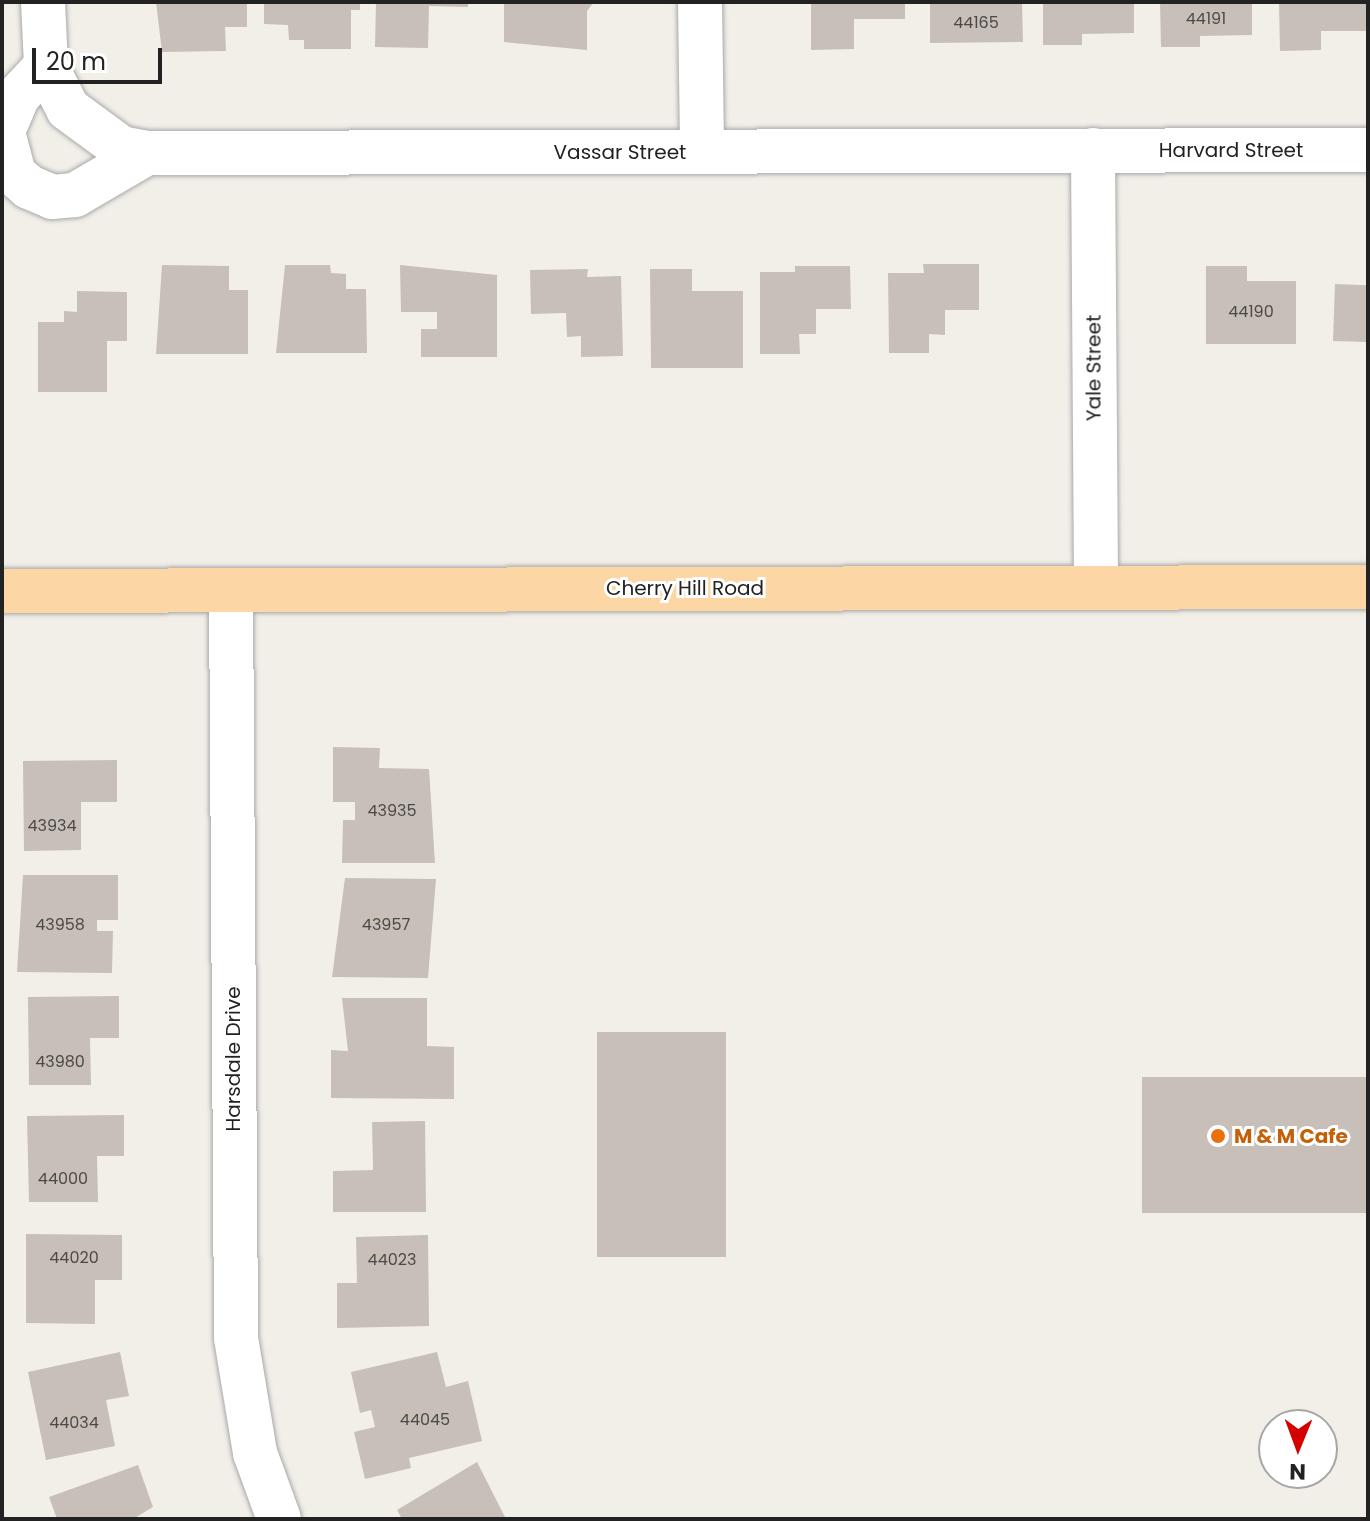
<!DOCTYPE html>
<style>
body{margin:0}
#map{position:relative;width:1370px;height:1521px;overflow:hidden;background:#f2efe9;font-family:Poppins,sans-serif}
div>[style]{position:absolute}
.building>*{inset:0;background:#c7bfb8;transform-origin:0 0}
.roads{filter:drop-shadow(0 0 2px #a9a9a9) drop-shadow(0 0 2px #a9a9a9)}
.minor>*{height:44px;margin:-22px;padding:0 22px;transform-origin:22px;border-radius:22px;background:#fff}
.major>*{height:44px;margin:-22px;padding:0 22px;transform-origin:22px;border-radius:22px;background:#fcd6a4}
.dots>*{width:22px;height:22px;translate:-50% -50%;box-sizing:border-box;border:4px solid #fff;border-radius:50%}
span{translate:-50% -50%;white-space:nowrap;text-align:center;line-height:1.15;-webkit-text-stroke:6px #fff;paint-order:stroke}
.number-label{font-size:16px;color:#4b4948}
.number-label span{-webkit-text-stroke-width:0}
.street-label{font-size:20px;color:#222}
.food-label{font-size:20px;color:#c56008;font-weight:700}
.left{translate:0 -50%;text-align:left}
.frame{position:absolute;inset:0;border:4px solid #222;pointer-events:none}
.north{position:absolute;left:1258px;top:1409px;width:80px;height:80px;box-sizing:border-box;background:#fff;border:2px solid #a7a7a7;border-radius:50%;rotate:181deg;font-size:22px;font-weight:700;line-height:32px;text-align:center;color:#222}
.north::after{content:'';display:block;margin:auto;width:28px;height:36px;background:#d40000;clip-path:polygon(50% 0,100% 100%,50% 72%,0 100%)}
.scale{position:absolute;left:32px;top:48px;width:130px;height:36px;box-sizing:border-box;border:4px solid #222;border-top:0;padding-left:10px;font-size:24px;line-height:28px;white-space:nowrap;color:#222;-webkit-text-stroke:6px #fff;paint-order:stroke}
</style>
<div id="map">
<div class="building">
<div style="clip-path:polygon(156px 2px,247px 2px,247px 27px,225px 27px,226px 51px,162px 52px)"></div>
<div style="clip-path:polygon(264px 2px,360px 2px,360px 10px,351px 10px,351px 49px,304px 49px,304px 40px,289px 40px,288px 25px,264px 24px)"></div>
<div style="clip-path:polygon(376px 2px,468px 2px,468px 7px,429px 6px,428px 48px,375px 47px)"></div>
<div style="clip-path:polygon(504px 2px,594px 2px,587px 11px,587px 50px,504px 42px)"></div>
<div style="clip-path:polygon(811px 2px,905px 2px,905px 19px,854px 19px,854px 49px,811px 50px)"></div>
<div style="clip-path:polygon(965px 2px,1022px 2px,1023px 42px,930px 43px,930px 4px)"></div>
<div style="clip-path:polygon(1043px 2px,1134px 2px,1134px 33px,1082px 34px,1082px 45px,1043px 45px)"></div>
<div style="clip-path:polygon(1160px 2px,1252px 2px,1252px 35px,1200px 36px,1200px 47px,1161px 47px)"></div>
<div style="clip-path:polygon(1279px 2px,1368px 2px,1368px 31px,1321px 31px,1321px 50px,1280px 51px)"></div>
<div style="clip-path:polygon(923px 264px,979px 264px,979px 310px,945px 310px,945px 335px,929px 334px,929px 353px,889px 353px,888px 273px,924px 273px)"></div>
<div style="clip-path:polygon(162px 265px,229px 266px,229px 290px,248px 290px,248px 354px,156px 354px)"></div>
<div style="clip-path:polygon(285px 265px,330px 265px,331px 273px,346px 274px,346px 289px,366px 289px,367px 353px,276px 353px)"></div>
<div style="clip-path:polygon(400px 265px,497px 275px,497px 357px,421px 357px,421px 329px,437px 329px,437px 312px,401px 312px)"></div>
<div style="clip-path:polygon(795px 266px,850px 266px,851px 309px,816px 309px,816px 334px,799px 334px,800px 354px,760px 354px,760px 272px,795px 272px)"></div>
<div style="clip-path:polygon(1206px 266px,1247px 266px,1247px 281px,1296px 281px,1296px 344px,1206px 344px)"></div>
<div style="clip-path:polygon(588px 269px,587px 277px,621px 276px,623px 356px,581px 357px,581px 336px,567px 337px,566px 313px,531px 314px,530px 270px)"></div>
<div style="clip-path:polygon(650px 269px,692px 269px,692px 291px,743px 291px,743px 368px,651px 368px)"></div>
<div style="left:1335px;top:284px;width:33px;height:57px;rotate:2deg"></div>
<div style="clip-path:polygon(77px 291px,127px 292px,127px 341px,107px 341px,107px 392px,38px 392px,38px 322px,64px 322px,64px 311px,77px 312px)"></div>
<div style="clip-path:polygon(333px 747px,380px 748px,379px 768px,429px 769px,435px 863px,342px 863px,343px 820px,355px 820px,355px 802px,333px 802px)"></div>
<div style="clip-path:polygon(117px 760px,117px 802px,81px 802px,81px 850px,24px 851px,23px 761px)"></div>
<div style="clip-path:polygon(23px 875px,118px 875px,118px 920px,97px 920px,97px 931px,113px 931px,112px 973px,17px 972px)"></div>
<div style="clip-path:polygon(345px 878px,436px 879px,428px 978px,332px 977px)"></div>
<div style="clip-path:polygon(119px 996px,119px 1038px,90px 1038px,91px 1085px,29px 1085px,28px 997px)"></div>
<div style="clip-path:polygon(342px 998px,427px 998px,427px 1046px,454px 1047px,454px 1099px,331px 1098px,331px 1050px,348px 1051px)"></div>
<div style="left:597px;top:1032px;width:129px;height:225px"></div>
<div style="left:1368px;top:1077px;width:136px;height:226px;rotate:90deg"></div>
<div style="clip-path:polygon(124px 1115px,124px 1156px,97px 1156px,98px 1202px,29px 1202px,27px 1116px)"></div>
<div style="clip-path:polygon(425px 1121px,426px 1212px,333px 1212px,333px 1171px,373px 1170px,372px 1122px)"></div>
<div style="clip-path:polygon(26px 1234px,122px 1235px,122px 1280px,95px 1280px,95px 1324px,26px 1323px)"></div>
<div style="clip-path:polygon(428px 1235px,429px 1326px,337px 1328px,337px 1283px,357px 1283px,356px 1237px)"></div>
<div style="clip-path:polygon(120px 1352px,129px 1396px,106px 1400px,115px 1446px,46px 1460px,28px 1372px)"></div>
<div style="clip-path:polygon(437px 1352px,446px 1387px,468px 1381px,482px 1441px,409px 1458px,411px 1468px,365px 1479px,354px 1432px,375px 1427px,371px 1410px,360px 1413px,351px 1372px)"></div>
<div style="clip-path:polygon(477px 1462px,506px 1519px,402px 1519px,397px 1510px)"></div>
<div style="clip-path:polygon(138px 1465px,153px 1507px,133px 1519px,57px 1519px,49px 1497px)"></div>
</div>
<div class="roads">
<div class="minor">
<div style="left:43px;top:2px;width:64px;rotate:87.3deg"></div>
<div style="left:46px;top:66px;width:48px;rotate:62.9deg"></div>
<div style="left:68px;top:109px;width:66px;rotate:36.3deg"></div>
<div style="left:121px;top:148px;width:26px;rotate:11deg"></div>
<div style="left:147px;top:153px;width:1221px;rotate:-0.14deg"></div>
<div style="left:700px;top:2px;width:149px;rotate:89.2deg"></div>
<div style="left:46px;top:66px;width:41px;rotate:133deg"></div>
<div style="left:18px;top:96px;width:39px;rotate:113deg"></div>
<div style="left:3px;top:132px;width:43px;rotate:75.3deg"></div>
<div style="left:14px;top:174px;width:20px;rotate:41deg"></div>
<div style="left:29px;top:187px;width:25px;rotate:23deg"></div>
<div style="left:52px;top:197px;width:23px;rotate:-5deg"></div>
<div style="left:75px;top:195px;width:83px;rotate:-30.3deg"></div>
<div style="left:1093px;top:150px;width:436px;rotate:89.6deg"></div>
<div style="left:231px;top:594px;width:744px;rotate:89.61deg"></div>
<div style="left:236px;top:1338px;width:117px;rotate:80.6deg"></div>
<div style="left:255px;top:1453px;width:70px;rotate:70deg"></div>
</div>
<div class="major">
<div style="left:2px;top:591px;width:1366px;rotate:-0.17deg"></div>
</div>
</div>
<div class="dots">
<div style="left:1218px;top:1136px;background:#e8710a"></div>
</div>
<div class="number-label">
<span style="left:1206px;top:19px">44191</span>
<span style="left:976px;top:23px">44165</span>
<span style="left:1251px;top:312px">44190</span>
<span style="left:392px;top:811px">43935</span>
<span style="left:52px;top:826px">43934</span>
<span style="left:60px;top:925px">43958</span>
<span style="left:386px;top:925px">43957</span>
<span style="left:60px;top:1062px">43980</span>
<span style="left:63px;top:1179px">44000</span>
<span style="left:74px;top:1258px">44020</span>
<span style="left:392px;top:1260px">44023</span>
<span style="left:425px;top:1420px">44045</span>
<span style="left:74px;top:1423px">44034</span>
</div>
<div class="street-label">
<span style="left:1231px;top:150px">Harvard Street</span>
<span style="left:620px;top:152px">Vassar Street</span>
<span style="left:1094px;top:368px;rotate:-90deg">Yale Street</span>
<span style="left:685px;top:588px">Cherry Hill Road</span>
<span style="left:233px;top:1059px;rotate:-90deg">Harsdale Drive</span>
</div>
<div class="food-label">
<span class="left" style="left:1234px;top:1136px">M &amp; M Cafe</span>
</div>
<div class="frame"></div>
<div class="north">N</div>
<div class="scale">20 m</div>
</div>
